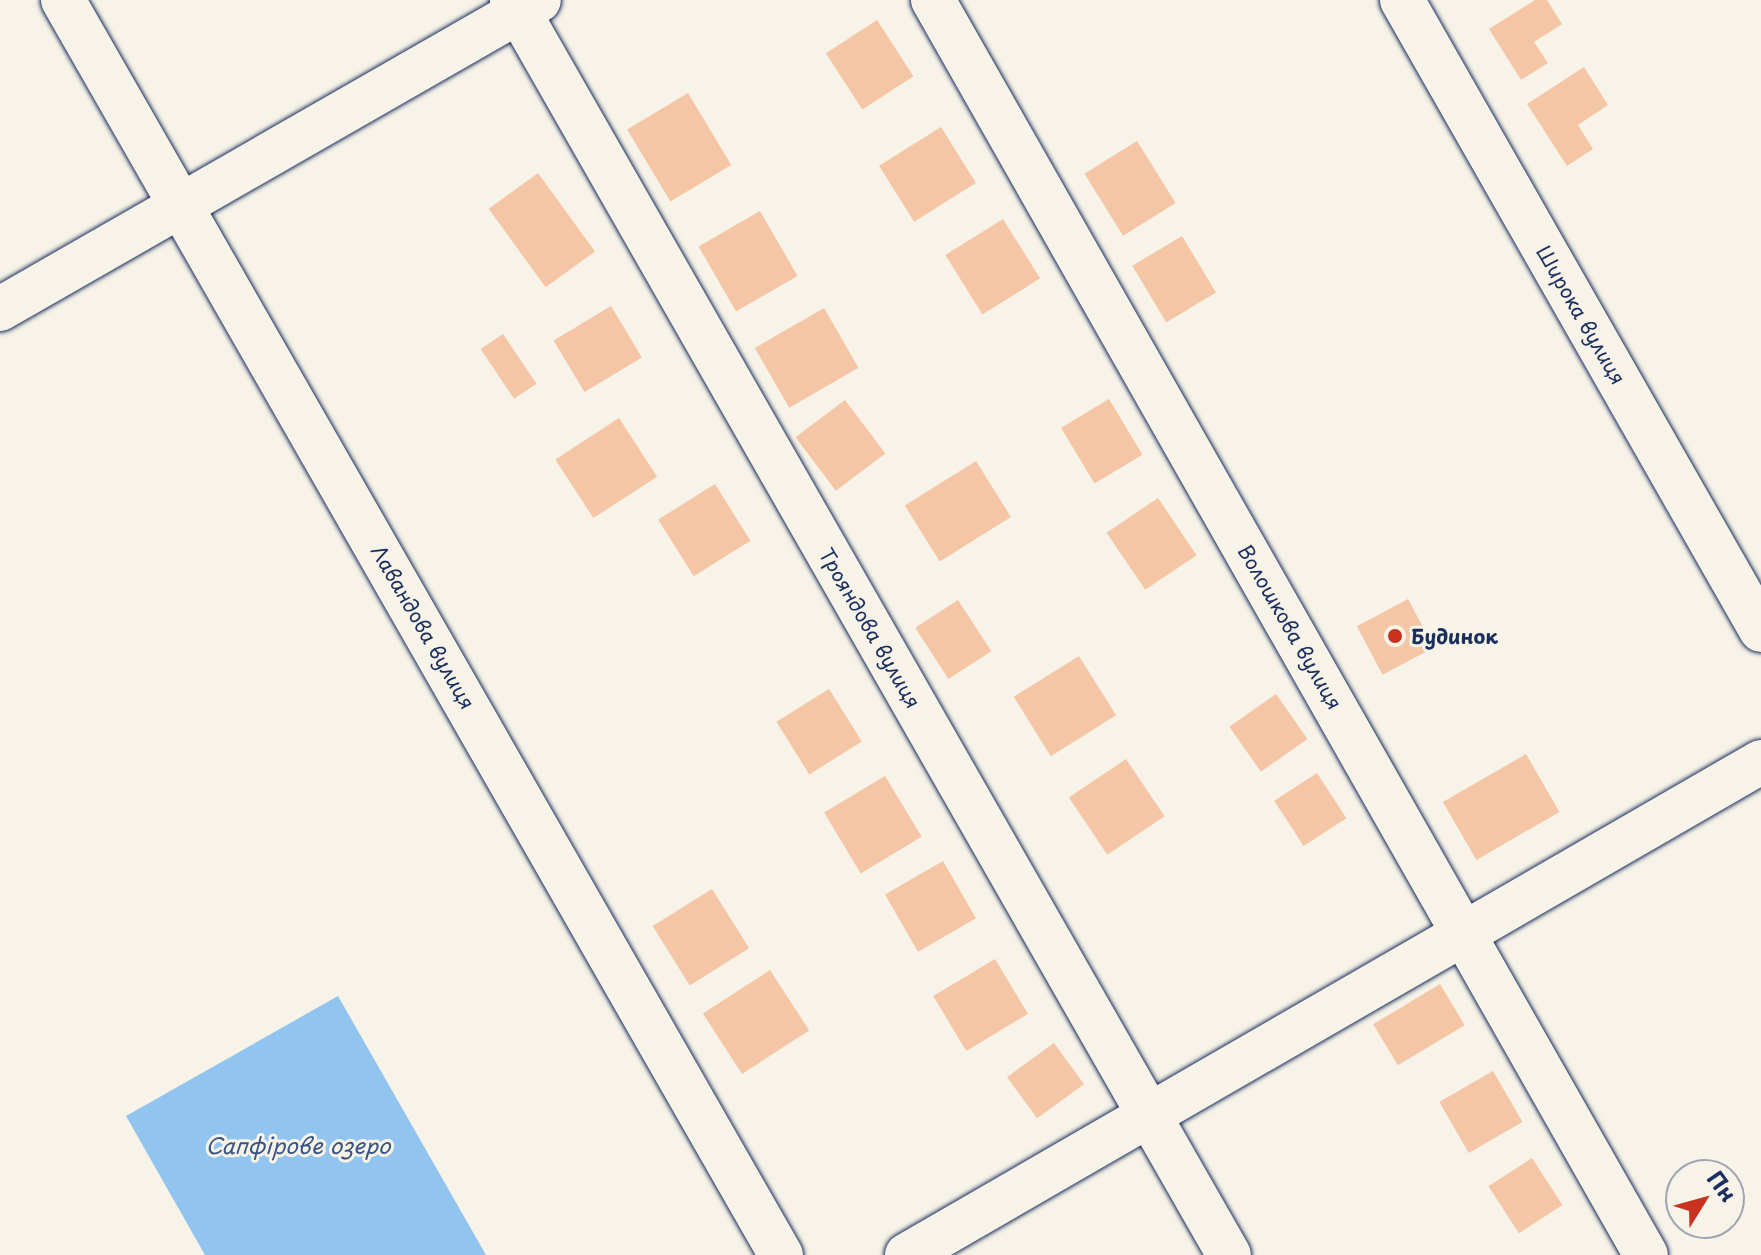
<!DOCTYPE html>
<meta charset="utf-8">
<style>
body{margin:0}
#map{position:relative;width:1761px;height:1255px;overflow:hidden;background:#f7f3e8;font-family:"Playpen Sans",sans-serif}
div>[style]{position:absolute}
.water>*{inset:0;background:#91c4ee}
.building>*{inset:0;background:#f5c6a5;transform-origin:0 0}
.roads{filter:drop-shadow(0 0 2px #1b2f5e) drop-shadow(0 0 2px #1b2f5e)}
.minor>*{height:44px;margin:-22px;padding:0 22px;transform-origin:22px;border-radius:22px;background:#f7f3e8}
.dots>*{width:22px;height:22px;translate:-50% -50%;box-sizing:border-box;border:4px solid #f7f3e8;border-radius:50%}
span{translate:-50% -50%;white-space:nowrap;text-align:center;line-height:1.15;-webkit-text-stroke:6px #f7f3e8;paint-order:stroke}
.street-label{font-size:20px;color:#1b2f5e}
.poi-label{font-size:20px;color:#1b2f5e;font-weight:700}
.left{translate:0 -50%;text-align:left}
.water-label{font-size:22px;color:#385482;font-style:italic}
.north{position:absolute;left:1665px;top:1159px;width:80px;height:80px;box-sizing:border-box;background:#f7f3e8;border:2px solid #9fa5b1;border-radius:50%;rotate:53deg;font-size:22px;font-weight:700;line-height:32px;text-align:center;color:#1b2f5e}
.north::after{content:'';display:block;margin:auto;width:28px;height:36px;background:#c8321e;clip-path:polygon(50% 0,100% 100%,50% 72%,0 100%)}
</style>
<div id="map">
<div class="water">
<div style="clip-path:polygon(338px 996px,486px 1255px,205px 1255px,126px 1116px)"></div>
</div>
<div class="building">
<div style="clip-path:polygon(1535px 0,1547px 0,1562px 24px,1534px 42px,1548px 63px,1521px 80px,1489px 29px)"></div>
<div style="left:877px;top:20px;width:67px;height:61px;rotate:57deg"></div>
<div style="clip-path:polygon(1584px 67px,1608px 105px,1578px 125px,1593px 149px,1567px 166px,1527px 104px)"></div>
<div style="left:688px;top:93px;width:84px;height:71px;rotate:59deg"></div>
<div style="left:941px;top:127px;width:66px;height:73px;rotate:58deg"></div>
<div style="left:1137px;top:141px;width:73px;height:62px;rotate:58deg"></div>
<div style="left:538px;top:173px;width:97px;height:61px;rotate:54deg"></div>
<div style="left:760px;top:211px;width:75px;height:71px;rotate:60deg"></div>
<div style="left:1003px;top:219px;width:70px;height:68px;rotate:58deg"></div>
<div style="left:1182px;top:236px;width:66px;height:58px;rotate:59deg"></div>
<div style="left:611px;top:306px;width:60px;height:67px;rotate:59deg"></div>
<div style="left:824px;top:308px;width:69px;height:80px;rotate:60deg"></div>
<div style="left:503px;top:334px;width:60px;height:27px;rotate:56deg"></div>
<div style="left:1109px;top:399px;width:65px;height:56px;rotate:59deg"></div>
<div style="left:845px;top:400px;width:67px;height:62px;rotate:53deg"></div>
<div style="left:619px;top:418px;width:70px;height:76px;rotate:57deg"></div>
<div style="left:976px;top:461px;width:66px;height:84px;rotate:58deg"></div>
<div style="left:715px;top:484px;width:67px;height:67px;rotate:58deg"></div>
<div style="left:1158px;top:498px;width:69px;height:62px;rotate:56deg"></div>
<div style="left:1408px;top:599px;width:55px;height:58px;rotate:62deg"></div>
<div style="left:958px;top:600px;width:61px;height:51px;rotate:57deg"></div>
<div style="left:1079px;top:656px;width:70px;height:77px;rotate:58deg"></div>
<div style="left:829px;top:689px;width:62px;height:62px;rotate:58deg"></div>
<div style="left:1276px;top:694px;width:55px;height:57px;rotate:55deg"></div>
<div style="left:1526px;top:754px;width:67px;height:96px;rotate:60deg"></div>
<div style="left:1126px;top:759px;width:69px;height:69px;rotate:56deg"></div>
<div style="left:1317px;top:773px;width:54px;height:51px;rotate:57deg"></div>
<div style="left:885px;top:776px;width:71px;height:71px;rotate:59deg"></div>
<div style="left:943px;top:861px;width:66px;height:67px;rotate:60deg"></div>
<div style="left:712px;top:889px;width:70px;height:70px;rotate:58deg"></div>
<div style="left:995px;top:959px;width:64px;height:72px;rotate:59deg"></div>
<div style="left:770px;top:970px;width:72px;height:80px;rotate:57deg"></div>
<div style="left:1440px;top:984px;width:48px;height:78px;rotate:59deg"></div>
<div style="left:1054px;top:1043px;width:51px;height:58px;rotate:54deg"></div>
<div style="left:1493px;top:1071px;width:59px;height:62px;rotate:60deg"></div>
<div style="left:1532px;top:1158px;width:56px;height:52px;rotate:57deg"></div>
</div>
<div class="roads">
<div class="minor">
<div style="left:63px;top:0;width:1446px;rotate:60.23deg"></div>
<div style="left:512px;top:0;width:1445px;rotate:60.26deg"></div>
<div style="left:933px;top:0;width:1443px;rotate:60.4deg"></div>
<div style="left:1402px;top:0;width:725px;rotate:60.32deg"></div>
<div style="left:0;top:309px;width:621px;rotate:-29.82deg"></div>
<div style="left:907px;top:1255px;width:986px;rotate:-30deg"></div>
</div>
</div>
<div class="dots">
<div style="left:1395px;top:636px;background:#c8321e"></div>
</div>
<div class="street-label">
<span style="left:1581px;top:315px;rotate:60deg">Широка вулиця</span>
<span style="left:423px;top:627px;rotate:60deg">Лавандова вулиця</span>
<span style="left:1290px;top:627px;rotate:60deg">Волошкова вулиця</span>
<span style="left:870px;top:628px;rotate:60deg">Трояндова вулиця</span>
</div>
<div class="poi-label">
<span class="left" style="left:1411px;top:636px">Будинок</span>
</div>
<div class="water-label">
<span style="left:298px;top:1145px">Сапфірове озеро</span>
</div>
<div class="north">Пн</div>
</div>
